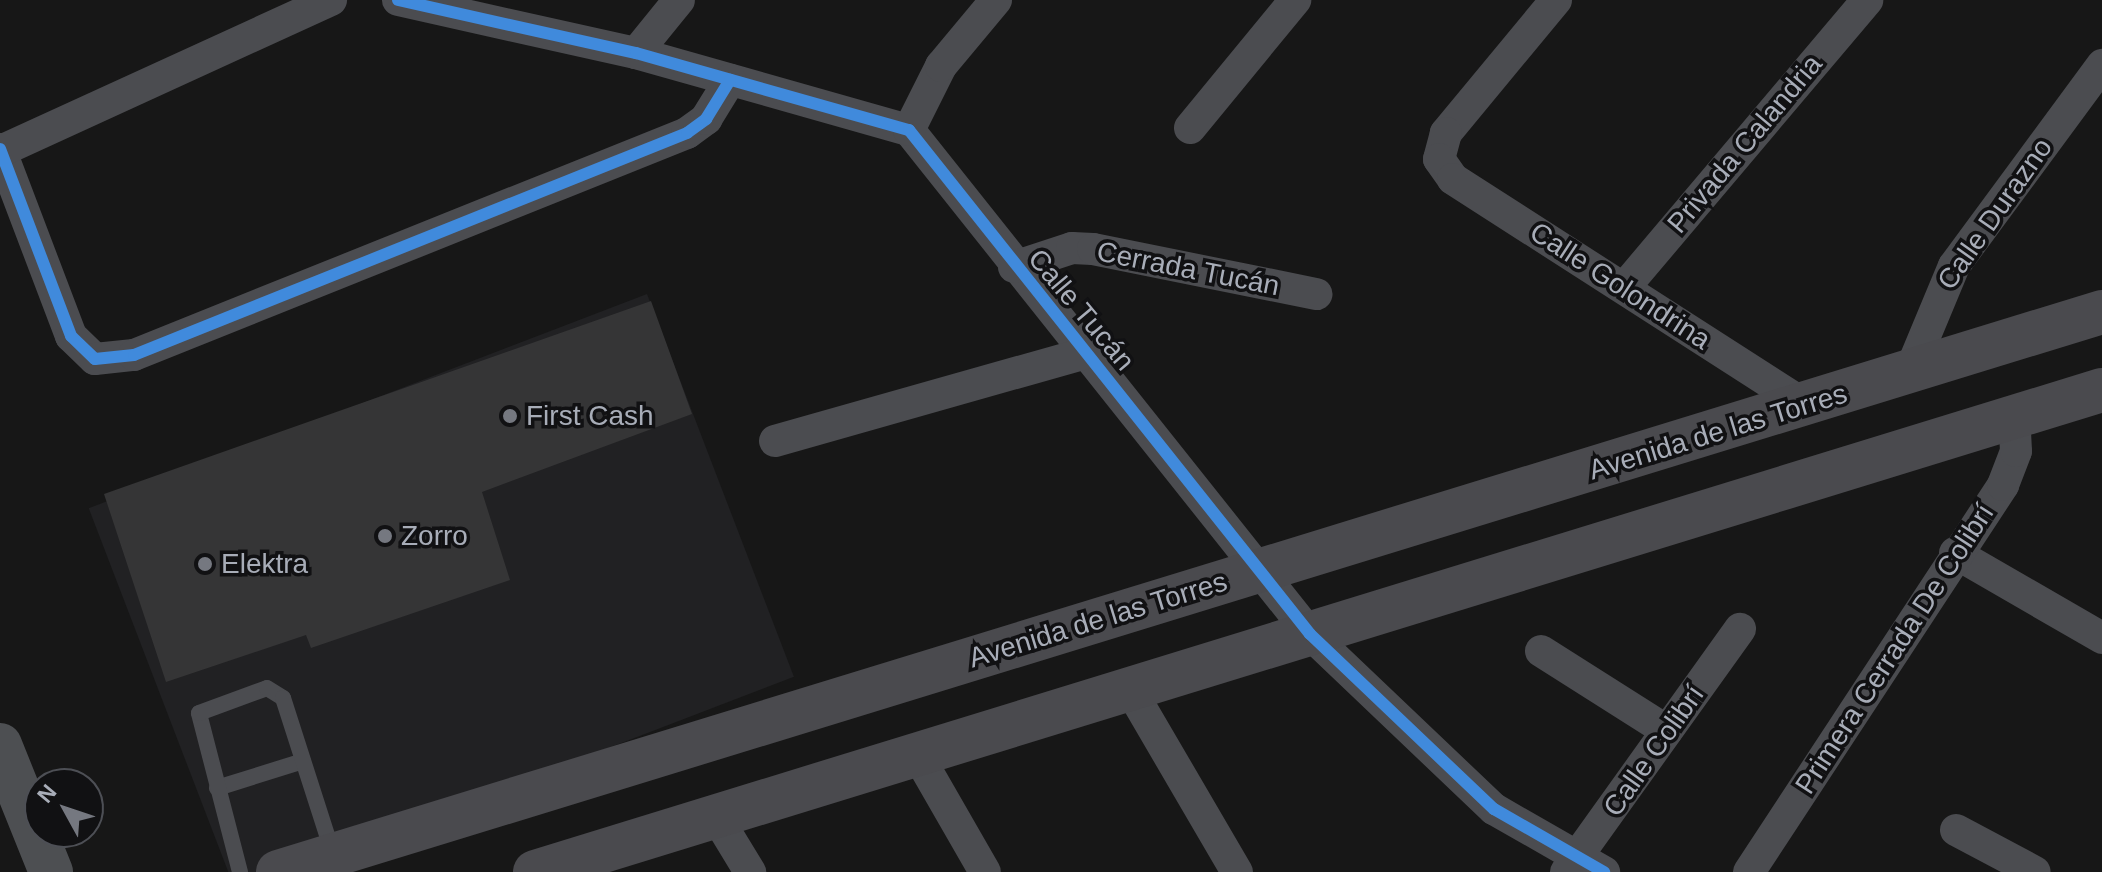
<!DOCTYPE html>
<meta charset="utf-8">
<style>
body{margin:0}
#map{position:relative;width:2102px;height:872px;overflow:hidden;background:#171717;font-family:Arial,sans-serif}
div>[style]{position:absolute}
.built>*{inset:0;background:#212123;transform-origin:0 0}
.building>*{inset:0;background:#353536}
.lane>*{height:16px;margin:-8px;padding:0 8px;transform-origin:8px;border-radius:8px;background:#4b4c50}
.street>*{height:32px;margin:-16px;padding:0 16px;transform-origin:16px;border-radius:16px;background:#4b4c50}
.secondary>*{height:44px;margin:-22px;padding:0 22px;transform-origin:22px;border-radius:22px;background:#4a4a4e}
.primary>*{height:44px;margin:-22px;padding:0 22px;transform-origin:22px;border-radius:22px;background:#4d4f52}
.cycleway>*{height:12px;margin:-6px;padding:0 6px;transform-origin:6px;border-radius:6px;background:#408adc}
.dots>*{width:22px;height:22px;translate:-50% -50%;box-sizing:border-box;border:4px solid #111113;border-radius:50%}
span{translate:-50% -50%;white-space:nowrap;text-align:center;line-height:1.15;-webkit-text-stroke:7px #111113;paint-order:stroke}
.street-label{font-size:28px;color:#a8adb8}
.poi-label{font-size:28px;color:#a8adb8}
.left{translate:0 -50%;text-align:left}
.north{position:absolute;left:24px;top:768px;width:80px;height:80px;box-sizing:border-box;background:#111113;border:2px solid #4d4f55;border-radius:50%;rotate:310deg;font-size:22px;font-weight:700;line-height:32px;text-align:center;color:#a8adb8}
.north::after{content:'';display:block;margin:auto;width:28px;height:36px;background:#757880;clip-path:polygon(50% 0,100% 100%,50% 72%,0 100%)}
</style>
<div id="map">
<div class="built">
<div style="left:647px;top:294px;width:410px;height:598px;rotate:69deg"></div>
</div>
<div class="building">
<div style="clip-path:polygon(651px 301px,692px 414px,482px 492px,510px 580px,311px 648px,306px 635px,166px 682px,104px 494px)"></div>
</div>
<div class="lane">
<div style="left:217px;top:788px;width:90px;rotate:-17.4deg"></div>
<div style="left:240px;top:872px;width:164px;rotate:-104.5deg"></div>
<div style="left:199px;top:713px;width:72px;rotate:-20.2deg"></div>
<div style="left:267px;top:688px;width:19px;rotate:32deg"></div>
<div style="left:283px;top:698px;width:164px;rotate:72.2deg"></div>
</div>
<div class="street">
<div style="left:398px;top:0;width:244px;rotate:12.6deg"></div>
<div style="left:636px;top:53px;width:284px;rotate:15.8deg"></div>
<div style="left:909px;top:130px;width:644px;rotate:51.49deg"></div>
<div style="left:1310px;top:634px;width:254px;rotate:43.6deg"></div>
<div style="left:1494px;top:809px;width:127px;rotate:29.8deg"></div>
<div style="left:1556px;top:0;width:173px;rotate:129.6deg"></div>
<div style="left:1446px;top:133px;width:27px;rotate:105deg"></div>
<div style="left:1439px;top:159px;width:24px;rotate:55deg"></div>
<div style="left:1453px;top:179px;width:421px;rotate:32.7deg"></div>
<div style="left:636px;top:53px;width:68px;rotate:-50.9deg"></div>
<div style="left:1190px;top:128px;width:166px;rotate:-50.6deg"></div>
<div style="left:909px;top:130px;width:72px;rotate:-63.4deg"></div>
<div style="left:941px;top:66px;width:86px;rotate:-50.2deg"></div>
<div style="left:0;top:149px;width:200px;rotate:69.2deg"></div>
<div style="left:71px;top:336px;width:33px;rotate:44deg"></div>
<div style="left:95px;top:359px;width:39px;rotate:-6deg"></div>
<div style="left:134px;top:355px;width:596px;rotate:-21.87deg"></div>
<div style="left:687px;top:133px;width:24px;rotate:-36deg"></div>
<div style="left:706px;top:119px;width:46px;rotate:-58.4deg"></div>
<div style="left:1px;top:151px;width:363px;rotate:-24.6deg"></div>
<div style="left:1014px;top:267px;width:61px;rotate:-18.1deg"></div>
<div style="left:1072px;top:248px;width:21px;rotate:3deg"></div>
<div style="left:1093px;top:249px;width:228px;rotate:11.4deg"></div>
<div style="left:1624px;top:288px;width:377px;rotate:-49.8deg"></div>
<div style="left:1909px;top:374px;width:117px;rotate:-67.4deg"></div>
<div style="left:1954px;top:266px;width:250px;rotate:-53.6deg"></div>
<div style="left:775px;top:441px;width:323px;rotate:-15.8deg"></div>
<div style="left:1955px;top:553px;width:170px;rotate:30deg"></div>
<div style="left:1541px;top:651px;width:149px;rotate:32.4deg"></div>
<div style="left:1130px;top:689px;width:212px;rotate:59.7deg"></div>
<div style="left:916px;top:752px;width:138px;rotate:60.1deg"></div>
<div style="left:716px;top:816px;width:66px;rotate:58.7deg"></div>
<div style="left:1956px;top:830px;width:89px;rotate:28deg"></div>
<div style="left:1566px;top:872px;width:299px;rotate:-54.4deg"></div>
<div style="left:1749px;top:872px;width:463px;rotate:-56.7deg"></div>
<div style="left:2003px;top:485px;width:36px;rotate:-69deg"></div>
<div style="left:2016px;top:451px;width:34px;rotate:-93deg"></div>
</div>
<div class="secondary">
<div style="left:278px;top:872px;width:1908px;rotate:-17.07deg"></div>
<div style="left:535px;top:872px;width:1639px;rotate:-17.1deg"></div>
</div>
<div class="primary">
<div style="left:0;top:745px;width:137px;rotate:68.1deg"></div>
</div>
<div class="cycleway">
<div style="left:398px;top:0;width:244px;rotate:12.6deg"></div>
<div style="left:636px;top:53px;width:284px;rotate:15.8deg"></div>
<div style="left:909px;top:130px;width:644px;rotate:51.49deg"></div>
<div style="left:1310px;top:634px;width:254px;rotate:43.6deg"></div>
<div style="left:1494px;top:809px;width:127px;rotate:29.8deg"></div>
<div style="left:0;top:149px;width:200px;rotate:69.2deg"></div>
<div style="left:71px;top:336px;width:33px;rotate:44deg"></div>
<div style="left:95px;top:359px;width:39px;rotate:-6deg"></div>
<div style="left:134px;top:355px;width:596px;rotate:-21.87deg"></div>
<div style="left:687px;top:133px;width:24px;rotate:-36deg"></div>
<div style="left:706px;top:119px;width:46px;rotate:-58.4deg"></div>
</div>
<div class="dots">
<div style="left:510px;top:416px;background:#757880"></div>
<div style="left:385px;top:536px;background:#757880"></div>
<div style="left:205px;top:564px;background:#757880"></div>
</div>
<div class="street-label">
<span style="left:1745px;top:144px;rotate:-50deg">Privada Calandria</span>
<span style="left:1995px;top:214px;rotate:-55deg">Calle Durazno</span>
<span style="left:1188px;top:269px;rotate:11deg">Cerrada Tucán</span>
<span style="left:1620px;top:286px;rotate:33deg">Calle Golondrina</span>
<span style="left:1081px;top:310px;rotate:50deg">Calle Tucán</span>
<span style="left:1718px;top:432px;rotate:-17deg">Avenida de las Torres</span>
<span style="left:1098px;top:620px;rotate:-17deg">Avenida de las Torres</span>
<span style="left:1895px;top:649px;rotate:-57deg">Primera Cerrada De Colibrí</span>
<span style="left:1654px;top:751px;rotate:-55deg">Calle Colibrí</span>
</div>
<div class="poi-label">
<span class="left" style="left:526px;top:416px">First Cash</span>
<span class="left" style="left:401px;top:536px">Zorro</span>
<span class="left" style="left:221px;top:564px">Elektra</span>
</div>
<div class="north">N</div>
</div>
